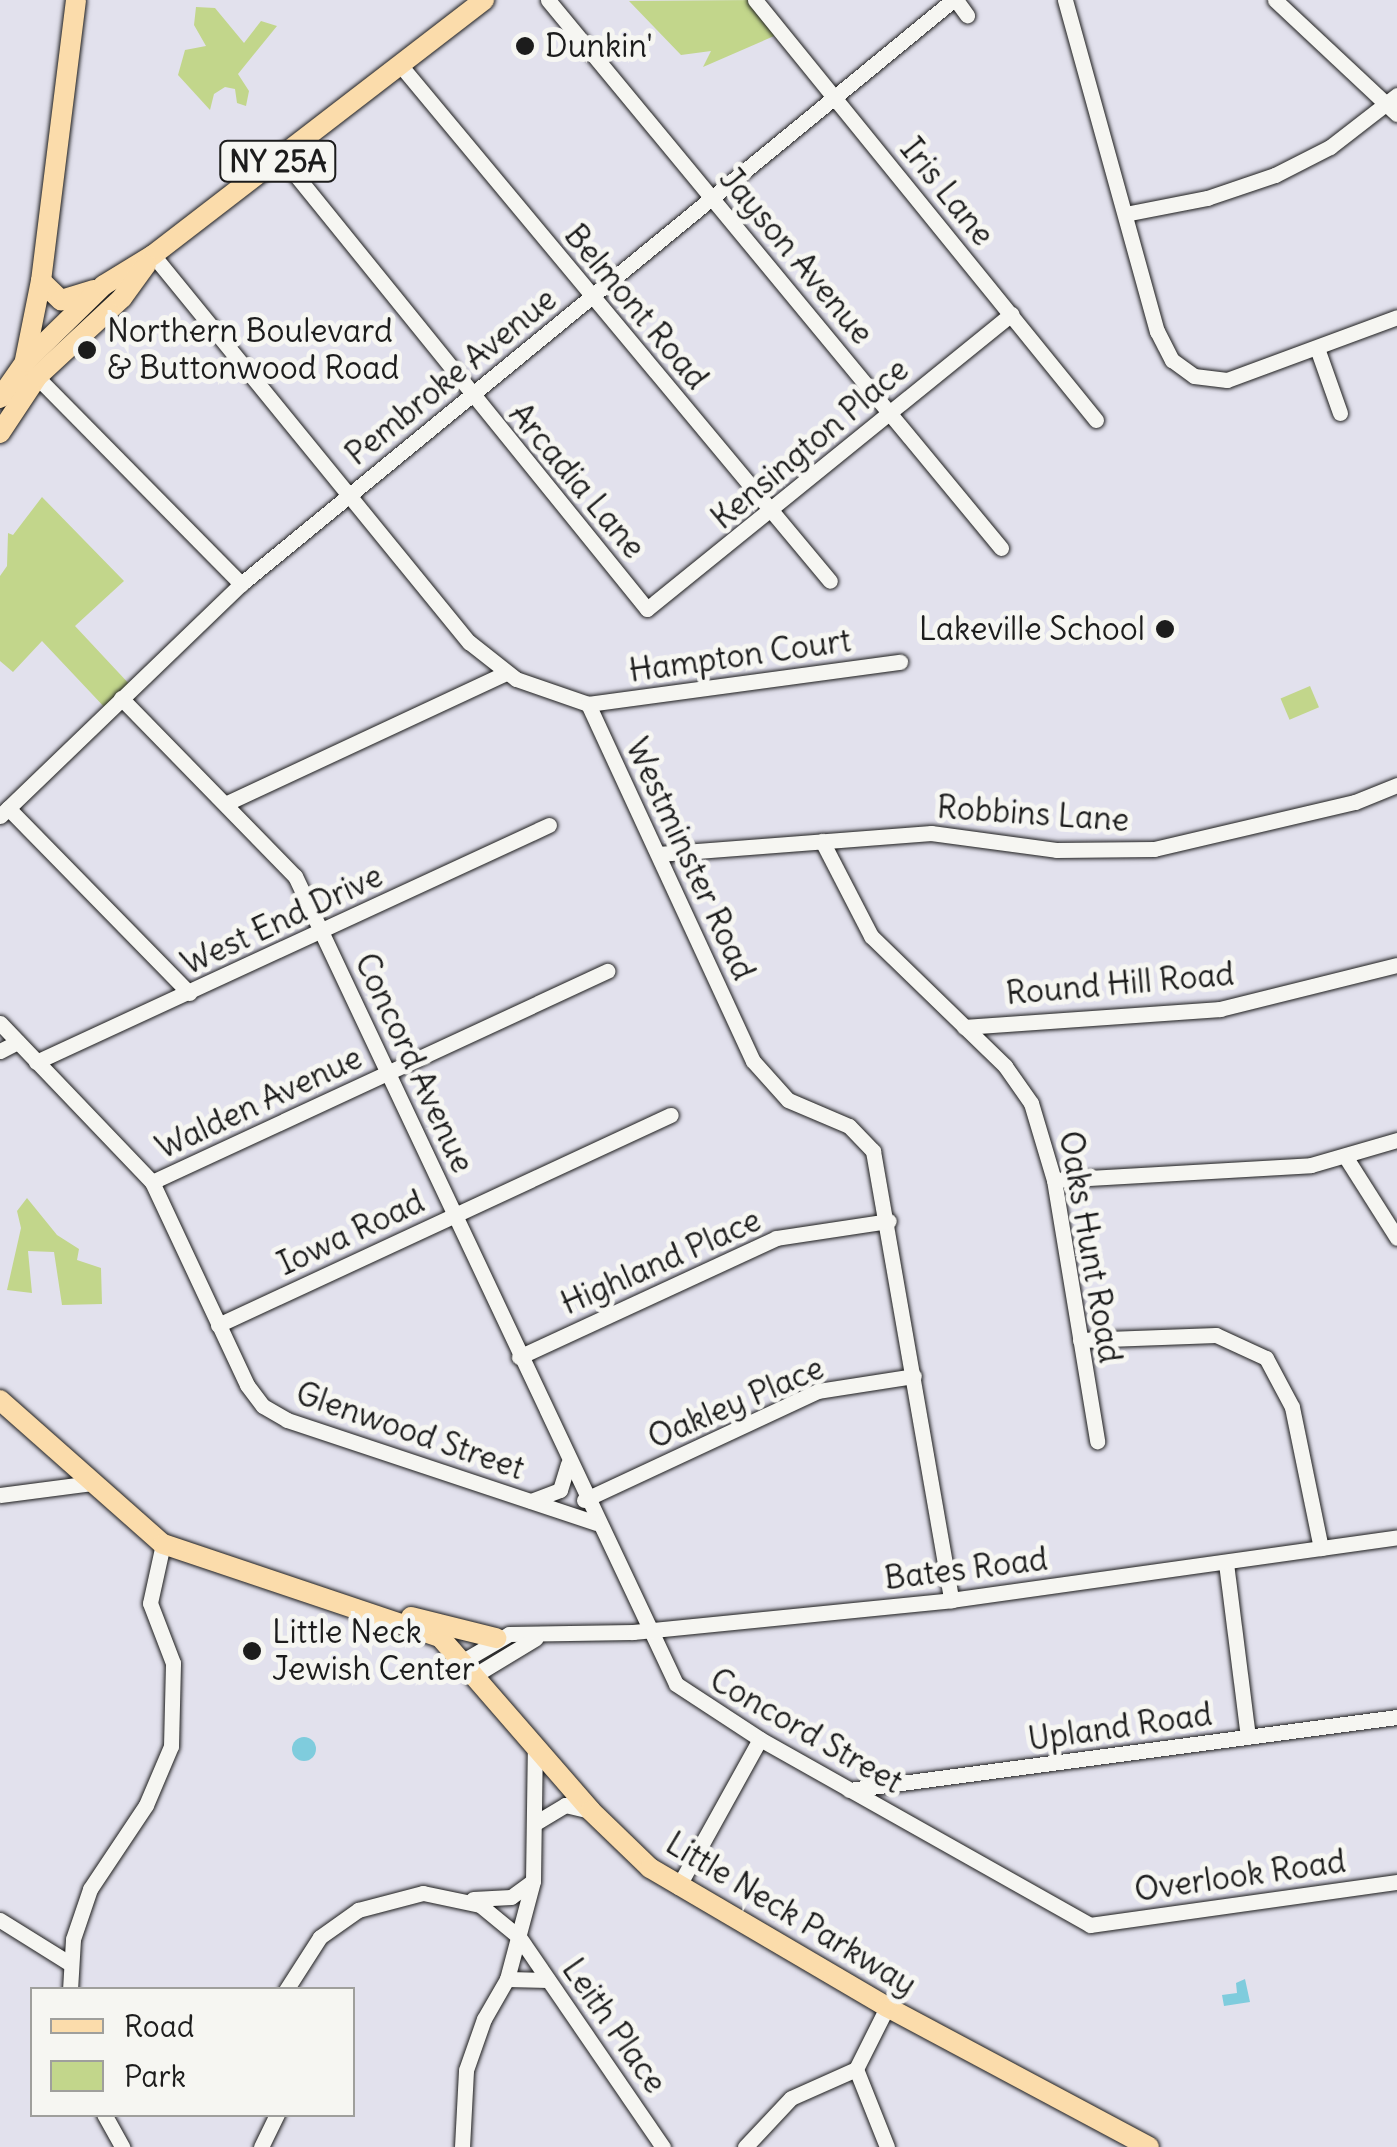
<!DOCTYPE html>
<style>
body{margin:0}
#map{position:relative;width:1397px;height:2147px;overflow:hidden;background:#e2e1ed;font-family:Delius,sans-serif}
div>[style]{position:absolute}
.green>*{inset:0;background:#c2d68b;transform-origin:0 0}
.water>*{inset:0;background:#7fccdd}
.round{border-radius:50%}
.roads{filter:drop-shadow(0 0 2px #1c1c1c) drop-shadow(0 0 2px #1c1c1c)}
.minor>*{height:15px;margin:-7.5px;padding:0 7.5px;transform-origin:7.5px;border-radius:7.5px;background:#f6f6f2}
.major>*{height:20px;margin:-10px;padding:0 10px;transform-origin:10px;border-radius:10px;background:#fbdcab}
.dots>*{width:28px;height:28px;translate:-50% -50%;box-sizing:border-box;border:5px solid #f6f6f2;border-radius:50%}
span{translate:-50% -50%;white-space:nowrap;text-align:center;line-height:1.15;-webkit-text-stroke:10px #f6f6f2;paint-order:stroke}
.shield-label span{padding:2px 8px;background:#f6f6f2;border:2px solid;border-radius:8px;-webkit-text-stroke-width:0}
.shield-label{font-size:30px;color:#1c1c1c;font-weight:700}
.poi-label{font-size:32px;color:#1c1c1c}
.left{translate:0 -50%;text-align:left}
.right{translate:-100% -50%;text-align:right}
.street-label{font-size:32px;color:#1c1c1c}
.legend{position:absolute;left:30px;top:1987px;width:325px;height:130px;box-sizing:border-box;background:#f6f6f2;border:2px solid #9f9f9c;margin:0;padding:12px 18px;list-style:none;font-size:30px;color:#1c1c1c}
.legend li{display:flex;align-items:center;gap:20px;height:50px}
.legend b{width:50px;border:2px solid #9f9f9c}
</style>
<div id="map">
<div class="green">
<div style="clip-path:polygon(755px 0,781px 33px,703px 67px,711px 51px,681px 55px,629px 1px)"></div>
<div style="clip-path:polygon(196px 7px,215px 8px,244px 43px,261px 21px,277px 26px,238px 74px,249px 91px,246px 106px,237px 103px,235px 89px,225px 87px,214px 94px,210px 110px,178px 75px,185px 50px,206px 46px,194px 25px)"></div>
<div style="clip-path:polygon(42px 497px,124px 581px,75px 626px,132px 687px,108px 711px,42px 641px,13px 672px,0 661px,0 576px,7px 566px,8px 533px,13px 535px)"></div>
<div style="left:1310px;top:686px;width:23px;height:32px;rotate:67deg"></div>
<div style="clip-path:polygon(27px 1198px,57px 1235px,79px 1249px,77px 1260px,101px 1268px,102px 1304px,62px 1305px,54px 1252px,28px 1251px,32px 1293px,7px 1290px,21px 1228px,17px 1211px)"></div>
</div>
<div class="water">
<div class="round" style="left:292px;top:1737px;width:24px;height:24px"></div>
<div style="clip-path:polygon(1245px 1979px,1250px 2002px,1224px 2006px,1222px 1995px,1237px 1993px,1236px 1983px)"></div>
</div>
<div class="roads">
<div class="minor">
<div style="left:548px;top:0;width:711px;rotate:50.42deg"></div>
<div style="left:755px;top:0;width:541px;rotate:50.93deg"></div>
<div style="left:956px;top:0;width:19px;rotate:54deg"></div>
<div style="left:1065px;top:0;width:344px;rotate:74.5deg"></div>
<div style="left:1157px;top:331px;width:33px;rotate:63deg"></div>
<div style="left:1172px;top:360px;width:27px;rotate:36deg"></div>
<div style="left:1194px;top:376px;width:33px;rotate:7deg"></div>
<div style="left:1227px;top:380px;width:181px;rotate:-20.3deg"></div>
<div style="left:1275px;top:0;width:167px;rotate:43.1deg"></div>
<div style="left:401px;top:66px;width:670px;rotate:50.21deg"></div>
<div style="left:282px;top:158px;width:580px;rotate:51.02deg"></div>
<div style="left:647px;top:609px;width:469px;rotate:-39deg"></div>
<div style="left:1125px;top:214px;width:84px;rotate:-11deg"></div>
<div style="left:1207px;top:198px;width:72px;rotate:-18.7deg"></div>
<div style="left:1275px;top:175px;width:62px;rotate:-27deg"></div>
<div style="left:1330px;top:147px;width:85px;rotate:-37.8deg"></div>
<div style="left:153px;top:255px;width:500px;rotate:50.8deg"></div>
<div style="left:469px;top:642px;width:60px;rotate:38.2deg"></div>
<div style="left:516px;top:679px;width:76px;rotate:19.1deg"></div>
<div style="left:588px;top:704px;width:393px;rotate:65.2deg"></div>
<div style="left:753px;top:1061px;width:52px;rotate:48.1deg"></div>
<div style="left:788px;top:1100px;width:66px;rotate:23.1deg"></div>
<div style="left:849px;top:1126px;width:35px;rotate:46deg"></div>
<div style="left:873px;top:1151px;width:456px;rotate:80.1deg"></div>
<div style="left:1317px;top:348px;width:69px;rotate:70.5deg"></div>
<div style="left:37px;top:377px;width:291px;rotate:45.4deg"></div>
<div style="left:121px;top:698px;width:249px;rotate:45.7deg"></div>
<div style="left:295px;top:876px;width:893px;rotate:64.75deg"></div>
<div style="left:676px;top:1684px;width:100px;rotate:33.2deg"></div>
<div style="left:760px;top:1739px;width:379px;rotate:29.4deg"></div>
<div style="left:1090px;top:1925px;width:310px;rotate:-8deg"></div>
<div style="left:588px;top:704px;width:315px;rotate:-7.7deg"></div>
<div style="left:227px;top:803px;width:308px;rotate:-25deg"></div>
<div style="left:8px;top:808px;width:259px;rotate:45.6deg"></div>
<div style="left:0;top:816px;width:335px;rotate:-43.9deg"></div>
<div style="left:241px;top:584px;width:921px;rotate:-39.36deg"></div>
<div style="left:822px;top:841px;width:107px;rotate:62.7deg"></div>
<div style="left:871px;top:936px;width:187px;rotate:44.1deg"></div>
<div style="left:1005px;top:1066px;width:45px;rotate:54.9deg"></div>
<div style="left:1031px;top:1103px;width:80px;rotate:73.4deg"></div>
<div style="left:1054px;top:1180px;width:265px;rotate:80.6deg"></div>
<div style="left:658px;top:854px;width:274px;rotate:-4.4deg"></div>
<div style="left:931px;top:833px;width:126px;rotate:7.7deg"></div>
<div style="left:1056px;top:850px;width:98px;rotate:-0.6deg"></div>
<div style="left:1154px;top:849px;width:206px;rotate:-13.2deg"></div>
<div style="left:1355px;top:802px;width:45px;rotate:-22deg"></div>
<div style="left:0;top:1023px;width:220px;rotate:46.3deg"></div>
<div style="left:152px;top:1182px;width:224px;rotate:64.9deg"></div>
<div style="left:247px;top:1385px;width:26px;rotate:53deg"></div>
<div style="left:263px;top:1406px;width:28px;rotate:30deg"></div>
<div style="left:287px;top:1420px;width:326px;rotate:18.4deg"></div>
<div style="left:964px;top:1027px;width:257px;rotate:-4deg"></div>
<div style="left:1220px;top:1009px;width:182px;rotate:-14deg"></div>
<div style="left:0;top:1051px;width:20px;rotate:-27deg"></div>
<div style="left:36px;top:1062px;width:565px;rotate:-24.8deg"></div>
<div style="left:1345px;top:1156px;width:97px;rotate:57.6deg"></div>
<div style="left:1054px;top:1180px;width:257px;rotate:-3.3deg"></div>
<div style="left:1311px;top:1165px;width:90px;rotate:-16.2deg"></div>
<div style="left:152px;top:1182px;width:502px;rotate:-24.88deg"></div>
<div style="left:218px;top:1325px;width:499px;rotate:-24.9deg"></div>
<div style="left:1080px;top:1340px;width:136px;rotate:-2.1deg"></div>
<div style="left:1216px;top:1335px;width:55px;rotate:24.7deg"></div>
<div style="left:1266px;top:1358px;width:55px;rotate:62deg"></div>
<div style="left:1292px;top:1407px;width:144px;rotate:78.4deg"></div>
<div style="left:519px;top:1357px;width:283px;rotate:-24.8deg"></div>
<div style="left:776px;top:1238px;width:114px;rotate:-8.6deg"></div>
<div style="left:0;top:1495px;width:93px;rotate:-7.4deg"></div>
<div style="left:584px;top:1500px;width:258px;rotate:-25deg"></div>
<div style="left:818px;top:1391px;width:97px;rotate:-8.9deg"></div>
<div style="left:531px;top:1501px;width:31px;rotate:-21deg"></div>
<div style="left:560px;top:1490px;width:27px;rotate:-73deg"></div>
<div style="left:1226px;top:1563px;width:175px;rotate:82.8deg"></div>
<div style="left:463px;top:1661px;width:53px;rotate:-30.4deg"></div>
<div style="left:509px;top:1634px;width:124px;rotate:-0.9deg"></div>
<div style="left:633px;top:1632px;width:320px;rotate:-5.7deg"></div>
<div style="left:951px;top:1600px;width:450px;rotate:-8deg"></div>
<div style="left:475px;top:1675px;width:71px;rotate:-31.2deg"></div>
<div style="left:849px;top:1790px;width:553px;rotate:-7.59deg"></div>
<div style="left:537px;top:1822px;width:33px;rotate:-31deg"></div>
<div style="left:565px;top:1805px;width:27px;rotate:13deg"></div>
<div style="left:678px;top:1887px;width:169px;rotate:-61deg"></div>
<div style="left:473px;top:1899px;width:38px;rotate:-3deg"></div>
<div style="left:511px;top:1897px;width:27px;rotate:-36deg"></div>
<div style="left:0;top:1920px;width:81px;rotate:31.9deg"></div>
<div style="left:507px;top:1979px;width:41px;rotate:1.4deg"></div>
<div style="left:70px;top:1990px;width:51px;rotate:-86.6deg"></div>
<div style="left:73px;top:1939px;width:53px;rotate:-71.2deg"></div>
<div style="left:90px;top:1889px;width:101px;rotate:-56.3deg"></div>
<div style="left:146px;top:1805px;width:64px;rotate:-67deg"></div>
<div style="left:171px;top:1746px;width:83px;rotate:-88.6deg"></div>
<div style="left:173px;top:1663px;width:64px;rotate:-111deg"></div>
<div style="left:150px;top:1603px;width:60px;rotate:-77.6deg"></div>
<div style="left:286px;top:1990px;width:63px;rotate:-57.3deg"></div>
<div style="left:320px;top:1937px;width:47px;rotate:-35.4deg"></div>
<div style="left:358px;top:1910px;width:67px;rotate:-14.7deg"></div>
<div style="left:423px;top:1893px;width:58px;rotate:11.9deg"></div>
<div style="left:480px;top:1905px;width:50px;rotate:39.4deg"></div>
<div style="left:519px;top:1937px;width:255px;rotate:55.6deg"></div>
<div style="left:856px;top:2069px;width:84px;rotate:68.3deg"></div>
<div style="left:104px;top:2114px;width:38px;rotate:61deg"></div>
<div style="left:261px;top:2147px;width:37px;rotate:-64deg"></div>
<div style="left:462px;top:2147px;width:77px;rotate:-87deg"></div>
<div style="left:466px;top:2070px;width:54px;rotate:-70.6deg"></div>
<div style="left:484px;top:2019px;width:46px;rotate:-60.1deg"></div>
<div style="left:507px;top:1979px;width:101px;rotate:-75.1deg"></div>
<div style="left:533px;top:1881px;width:135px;rotate:-89.2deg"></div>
<div style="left:745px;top:2147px;width:67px;rotate:-46.8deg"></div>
<div style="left:791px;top:2098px;width:71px;rotate:-24deg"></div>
<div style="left:856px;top:2069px;width:69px;rotate:-63.4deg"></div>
</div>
<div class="major">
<div style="left:41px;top:281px;width:28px;rotate:44deg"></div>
<div style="left:61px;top:300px;width:34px;rotate:-17deg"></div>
<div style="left:25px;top:360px;width:81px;rotate:-78.6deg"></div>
<div style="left:41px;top:281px;width:283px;rotate:-82.9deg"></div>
<div style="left:0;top:398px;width:44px;rotate:-55.2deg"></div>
<div style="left:25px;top:362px;width:110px;rotate:-44.3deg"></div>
<div style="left:104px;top:285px;width:57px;rotate:-31.5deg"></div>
<div style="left:153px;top:255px;width:418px;rotate:-37.6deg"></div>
<div style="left:0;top:433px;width:67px;rotate:-56.5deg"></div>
<div style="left:37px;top:377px;width:116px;rotate:-42.9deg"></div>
<div style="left:122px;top:298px;width:41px;rotate:-54deg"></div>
<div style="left:0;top:1400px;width:217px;rotate:41.5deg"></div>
<div style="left:163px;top:1544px;width:292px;rotate:18.6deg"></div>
<div style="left:440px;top:1637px;width:230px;rotate:49deg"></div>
<div style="left:591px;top:1811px;width:82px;rotate:44deg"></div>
<div style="left:650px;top:1868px;width:275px;rotate:30.4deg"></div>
<div style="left:887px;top:2007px;width:297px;rotate:28.1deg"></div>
<div style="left:411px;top:1617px;width:88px;rotate:13.9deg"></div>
</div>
</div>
<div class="dots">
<div style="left:525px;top:46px;background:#1c1c1c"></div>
<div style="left:87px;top:350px;background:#1c1c1c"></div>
<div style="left:1165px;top:629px;background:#1c1c1c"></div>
<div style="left:252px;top:1651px;background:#1c1c1c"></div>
</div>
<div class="shield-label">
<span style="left:278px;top:161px">NY 25A</span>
</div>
<div class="poi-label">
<span class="left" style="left:545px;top:46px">Dunkin'</span>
<span class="left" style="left:107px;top:350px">Northern Boulevard<br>&amp; Buttonwood Road</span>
<span class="right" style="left:1145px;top:629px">Lakeville School</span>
<span class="left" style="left:272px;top:1651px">Little Neck<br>Jewish Center</span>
</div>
<div class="street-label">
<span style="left:947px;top:192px;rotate:51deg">Iris Lane</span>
<span style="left:796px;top:256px;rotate:50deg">Jayson Avenue</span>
<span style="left:636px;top:307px;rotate:50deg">Belmont Road</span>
<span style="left:451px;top:377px;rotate:-39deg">Pembroke Avenue</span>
<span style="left:810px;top:444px;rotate:-40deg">Kensington Place</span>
<span style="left:577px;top:481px;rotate:50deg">Arcadia Lane</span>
<span style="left:740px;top:656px;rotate:-8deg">Hampton Court</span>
<span style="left:1033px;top:814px;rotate:4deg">Robbins Lane</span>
<span style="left:690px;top:859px;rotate:65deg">Westminster Road</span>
<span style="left:282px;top:920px;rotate:-25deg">West End Drive</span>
<span style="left:1120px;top:984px;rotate:-5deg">Round Hill Road</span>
<span style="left:414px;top:1063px;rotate:65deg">Concord Avenue</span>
<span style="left:259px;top:1103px;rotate:-25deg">Walden Avenue</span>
<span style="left:351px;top:1233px;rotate:-25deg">Iowa Road</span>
<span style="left:1090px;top:1247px;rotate:80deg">Oaks Hunt Road</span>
<span style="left:661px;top:1262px;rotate:-24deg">Highland Place</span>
<span style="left:736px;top:1403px;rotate:-23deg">Oakley Place</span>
<span style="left:410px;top:1431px;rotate:19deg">Glenwood Street</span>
<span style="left:966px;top:1569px;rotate:-7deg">Bates Road</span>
<span style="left:1120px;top:1727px;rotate:-8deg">Upland Road</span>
<span style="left:806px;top:1731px;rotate:30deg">Concord Street</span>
<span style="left:1240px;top:1876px;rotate:-8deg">Overlook Road</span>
<span style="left:791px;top:1914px;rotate:31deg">Little Neck Parkway</span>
<span style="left:614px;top:2026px;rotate:55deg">Leith Place</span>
</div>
<ul class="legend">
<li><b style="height:12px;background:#fbdcab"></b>Road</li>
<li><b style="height:28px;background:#c2d68b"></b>Park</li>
</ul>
</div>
